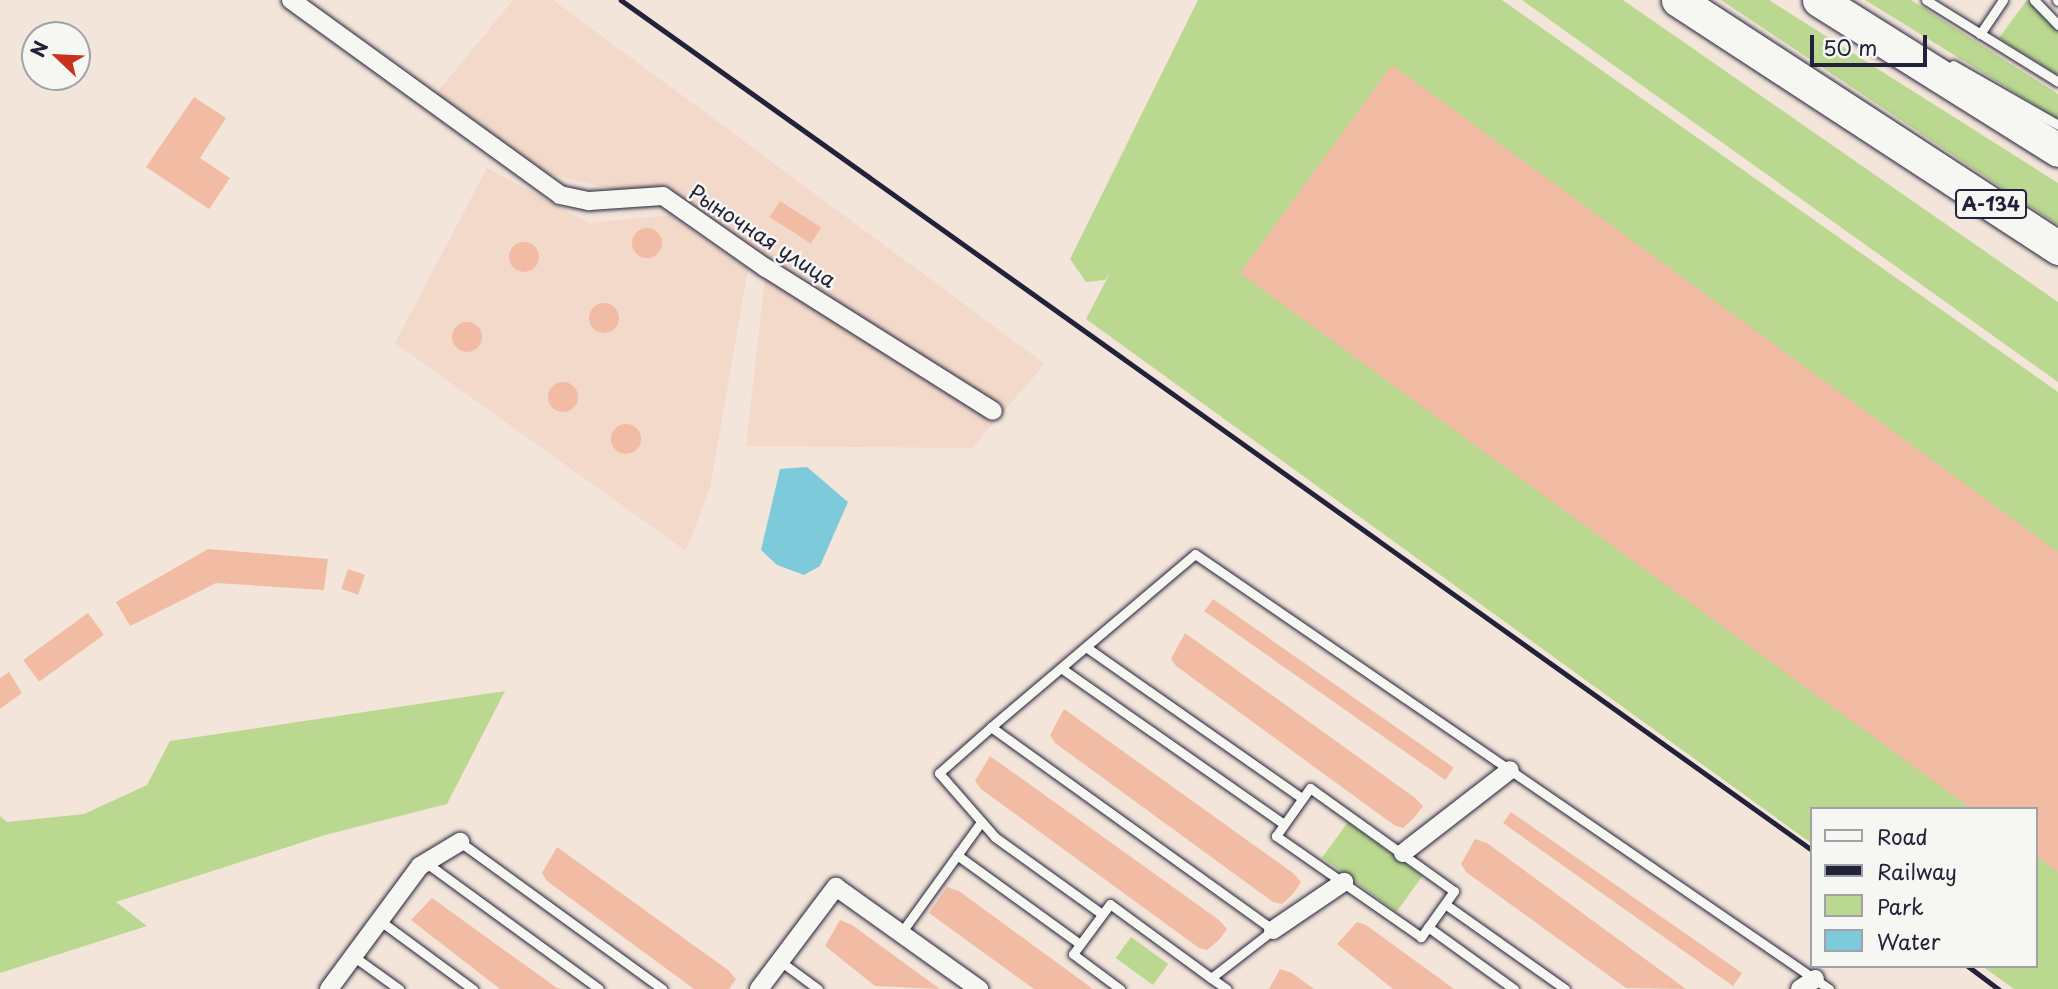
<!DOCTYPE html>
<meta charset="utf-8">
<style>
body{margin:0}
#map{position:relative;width:2058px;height:989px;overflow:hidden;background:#f4e5da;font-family:"Playpen Sans",sans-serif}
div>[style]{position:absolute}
.built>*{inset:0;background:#f3d9ca}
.green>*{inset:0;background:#bad890;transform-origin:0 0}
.water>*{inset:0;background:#7ccada}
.building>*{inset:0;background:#f1bca3;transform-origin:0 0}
.round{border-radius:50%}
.roads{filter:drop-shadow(0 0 2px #22223b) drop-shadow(0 0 2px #22223b)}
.lane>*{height:9px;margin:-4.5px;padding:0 4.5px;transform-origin:4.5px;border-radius:4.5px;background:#f6f6f2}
.street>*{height:18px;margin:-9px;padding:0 9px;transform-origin:9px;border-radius:9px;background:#f6f6f2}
.highway>*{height:33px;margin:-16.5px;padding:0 16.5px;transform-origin:16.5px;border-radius:16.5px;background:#f6f6f2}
.rail>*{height:4.5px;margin:-2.25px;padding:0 2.25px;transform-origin:2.25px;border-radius:2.25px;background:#22223b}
span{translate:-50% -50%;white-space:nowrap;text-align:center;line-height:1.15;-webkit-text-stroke:5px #f6f6f2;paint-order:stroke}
.shield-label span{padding:2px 5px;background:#f6f6f2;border:2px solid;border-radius:5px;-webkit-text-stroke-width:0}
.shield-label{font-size:19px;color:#22223b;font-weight:700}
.street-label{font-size:21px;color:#22223b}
.legend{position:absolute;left:1810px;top:807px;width:228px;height:161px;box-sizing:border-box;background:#f6f6f2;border:2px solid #a1a1a9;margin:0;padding:9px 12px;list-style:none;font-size:21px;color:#22223b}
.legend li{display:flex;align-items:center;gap:14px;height:35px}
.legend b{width:35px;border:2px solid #a1a1a9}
.north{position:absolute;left:21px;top:21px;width:70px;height:70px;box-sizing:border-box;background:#f6f6f2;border:2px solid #a1a1a9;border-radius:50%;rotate:293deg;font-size:19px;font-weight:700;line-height:28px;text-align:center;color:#22223b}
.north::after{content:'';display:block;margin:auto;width:24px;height:32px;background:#c8321e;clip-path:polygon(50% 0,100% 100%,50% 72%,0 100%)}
.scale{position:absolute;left:1810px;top:35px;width:117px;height:32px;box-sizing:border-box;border:4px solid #22223b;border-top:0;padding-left:9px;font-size:21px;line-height:24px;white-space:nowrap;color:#22223b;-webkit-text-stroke:5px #f6f6f2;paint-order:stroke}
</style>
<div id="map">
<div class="built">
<div style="clip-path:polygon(513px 0,553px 0,1045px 364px,972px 448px,746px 446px,766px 268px,647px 197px,523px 168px,430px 101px)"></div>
<div style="clip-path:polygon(487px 168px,589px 223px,670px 215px,748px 269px,710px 488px,686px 551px,395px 343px)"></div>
</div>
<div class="green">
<div style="clip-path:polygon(1198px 0,1502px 0,2058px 392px,2058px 989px,2014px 989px,1982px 966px,2035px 966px,2035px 809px,1811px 809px,1811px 843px,1086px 319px,1110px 273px,1105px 280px,1086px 282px,1070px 259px)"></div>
<div style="clip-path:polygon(1522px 0,1623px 0,2058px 302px,2058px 382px)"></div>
<div style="clip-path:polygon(1721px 0,1769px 0,2058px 183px,2058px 225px)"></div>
<div style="clip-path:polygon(1865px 0,1911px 0,2058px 94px,2058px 119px)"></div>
<div style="clip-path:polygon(2027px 0,2058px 31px,2058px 75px,1999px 38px)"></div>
<div style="clip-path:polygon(505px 691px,447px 804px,325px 835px,116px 902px,147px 926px,0 973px,0 816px,7px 822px,84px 814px,147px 785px,170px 741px)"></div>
<div style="left:1348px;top:822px;width:92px;height:44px;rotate:36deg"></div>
<div style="left:1131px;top:937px;width:46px;height:26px;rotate:36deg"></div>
</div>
<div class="water">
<div style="clip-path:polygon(807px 467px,848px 502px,820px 566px,804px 575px,777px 565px,761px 550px,780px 469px)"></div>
</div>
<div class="building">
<div style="clip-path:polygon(1392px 65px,2058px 552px,2058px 872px,2035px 855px,2035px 809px,1972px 809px,1240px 273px)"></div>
<div style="clip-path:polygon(194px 97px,226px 118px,200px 158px,230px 178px,209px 209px,146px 167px)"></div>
<div style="left:780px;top:201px;width:49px;height:19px;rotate:33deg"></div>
<div class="round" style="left:632px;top:228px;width:30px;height:30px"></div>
<div class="round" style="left:509px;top:242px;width:30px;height:30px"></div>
<div class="round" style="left:589px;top:303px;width:30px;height:30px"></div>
<div class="round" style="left:452px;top:322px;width:30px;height:30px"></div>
<div class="round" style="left:548px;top:382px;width:30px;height:30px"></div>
<div class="round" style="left:611px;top:424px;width:30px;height:30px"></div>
<div style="clip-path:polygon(208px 549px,328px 559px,324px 590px,216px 583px,130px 626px,116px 602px)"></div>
<div style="left:348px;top:569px;width:18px;height:21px;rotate:19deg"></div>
<div style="left:1213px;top:599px;width:294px;height:15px;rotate:35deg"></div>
<div style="left:88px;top:613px;width:27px;height:80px;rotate:54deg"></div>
<div style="clip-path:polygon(1185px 633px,1414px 797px,1423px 806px,1414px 818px,1403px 828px,1394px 825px,1176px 666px,1171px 659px)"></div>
<div style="clip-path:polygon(9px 672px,22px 693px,0 709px,0 678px)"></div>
<div style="clip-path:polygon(1064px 709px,1293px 873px,1301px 882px,1293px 894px,1282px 904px,1273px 902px,1055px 743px,1050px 735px)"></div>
<div style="clip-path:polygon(990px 756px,1219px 920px,1227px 929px,1219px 940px,1207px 950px,1199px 948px,981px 789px,975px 781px)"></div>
<div style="clip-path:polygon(1511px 812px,1742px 973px,1733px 986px,1503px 823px)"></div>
<div style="clip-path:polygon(1475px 839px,1487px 843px,1686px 989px,1626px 988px,1466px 872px,1461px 864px)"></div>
<div style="clip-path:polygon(557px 847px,728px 970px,736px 979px,729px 989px,694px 989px,547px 881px,542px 873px)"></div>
<div style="clip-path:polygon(947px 887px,959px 891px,1093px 989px,1034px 989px,929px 913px)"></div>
<div style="clip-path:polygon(432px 898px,557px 988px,563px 989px,500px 989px,411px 920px)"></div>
<div style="clip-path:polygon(840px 920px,852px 925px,940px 989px,875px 986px,825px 946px)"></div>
<div style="clip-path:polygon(1357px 922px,1366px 925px,1454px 989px,1393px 989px,1337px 944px)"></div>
<div style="clip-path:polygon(1280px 969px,1292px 973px,1314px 989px,1269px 989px)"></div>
</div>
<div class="roads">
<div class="lane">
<div style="left:1926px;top:0;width:155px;rotate:31.8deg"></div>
<div style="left:2034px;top:0;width:35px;rotate:46deg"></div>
<div style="left:2057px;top:0;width:1px;rotate:45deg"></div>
<div style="left:1980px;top:34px;width:41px;rotate:-55.9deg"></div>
<div style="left:1953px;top:65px;width:121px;rotate:29.7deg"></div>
<div style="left:1086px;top:647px;width:264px;rotate:35deg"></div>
<div style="left:1061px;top:668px;width:272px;rotate:35deg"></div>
<div style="left:991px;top:727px;width:267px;rotate:-40.3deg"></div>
<div style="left:1195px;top:554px;width:769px;rotate:34.45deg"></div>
<div style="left:1310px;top:788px;width:177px;rotate:35.6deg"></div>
<div style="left:1454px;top:891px;width:57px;rotate:125.7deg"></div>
<div style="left:1421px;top:937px;width:177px;rotate:-145.1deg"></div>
<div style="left:1276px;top:836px;width:59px;rotate:-54.7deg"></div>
<div style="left:460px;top:842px;width:250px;rotate:36deg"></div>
<div style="left:957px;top:855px;width:152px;rotate:35.9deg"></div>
<div style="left:425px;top:862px;width:215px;rotate:36.1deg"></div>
<div style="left:1445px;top:904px;width:147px;rotate:35.3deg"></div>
<div style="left:1102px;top:914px;width:132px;rotate:-144.3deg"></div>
<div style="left:995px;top:837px;width:85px;rotate:-131.2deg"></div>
<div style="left:939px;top:773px;width:69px;rotate:-41.5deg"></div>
<div style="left:991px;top:727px;width:347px;rotate:35.7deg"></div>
<div style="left:1273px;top:930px;width:78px;rotate:142.3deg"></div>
<div style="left:1211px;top:978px;width:125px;rotate:-143.8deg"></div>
<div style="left:1110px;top:904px;width:62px;rotate:126.5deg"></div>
<div style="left:1073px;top:954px;width:59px;rotate:36.7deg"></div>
<div style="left:379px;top:920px;width:117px;rotate:36.3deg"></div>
<div style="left:1428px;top:927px;width:106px;rotate:35.8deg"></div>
<div style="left:901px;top:933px;width:137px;rotate:-54.2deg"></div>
<div style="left:353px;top:956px;width:57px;rotate:35.7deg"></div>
<div style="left:780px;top:961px;width:47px;rotate:36.4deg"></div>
<div style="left:1211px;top:978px;width:19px;rotate:35deg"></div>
</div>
<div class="street">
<div style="left:291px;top:0;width:332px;rotate:35.9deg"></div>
<div style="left:560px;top:195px;width:30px;rotate:12deg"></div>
<div style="left:589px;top:201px;width:74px;rotate:-3.9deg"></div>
<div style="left:663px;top:196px;width:126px;rotate:35deg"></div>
<div style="left:766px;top:268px;width:268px;rotate:32.2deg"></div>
<div style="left:1403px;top:853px;width:135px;rotate:-37.8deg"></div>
<div style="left:1273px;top:930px;width:86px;rotate:-34.1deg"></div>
<div style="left:329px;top:989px;width:153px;rotate:-53.5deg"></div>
<div style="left:420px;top:866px;width:47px;rotate:-31deg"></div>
<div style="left:759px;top:989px;width:128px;rotate:-53deg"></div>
<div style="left:836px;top:887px;width:176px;rotate:35.5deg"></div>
<div style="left:1800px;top:989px;width:18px;rotate:-34deg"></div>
</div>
<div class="highway">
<div style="left:1678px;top:0;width:454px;rotate:33.1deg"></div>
<div style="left:1819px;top:0;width:282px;rotate:32.1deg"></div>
</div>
</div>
<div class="rail">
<div style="left:621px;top:0;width:1462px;rotate:35.51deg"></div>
<div style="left:1968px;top:966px;width:39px;rotate:37deg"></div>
</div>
<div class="shield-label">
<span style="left:1991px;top:204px">А-134</span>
</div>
<div class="street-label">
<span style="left:763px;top:235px;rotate:33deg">Рыночная улица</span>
</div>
<ul class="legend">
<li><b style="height:9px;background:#f6f6f2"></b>Road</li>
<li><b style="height:9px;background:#22223b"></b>Railway</li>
<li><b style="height:19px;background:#bad890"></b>Park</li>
<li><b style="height:19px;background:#7ccada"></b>Water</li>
</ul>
<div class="north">N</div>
<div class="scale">50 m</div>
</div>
